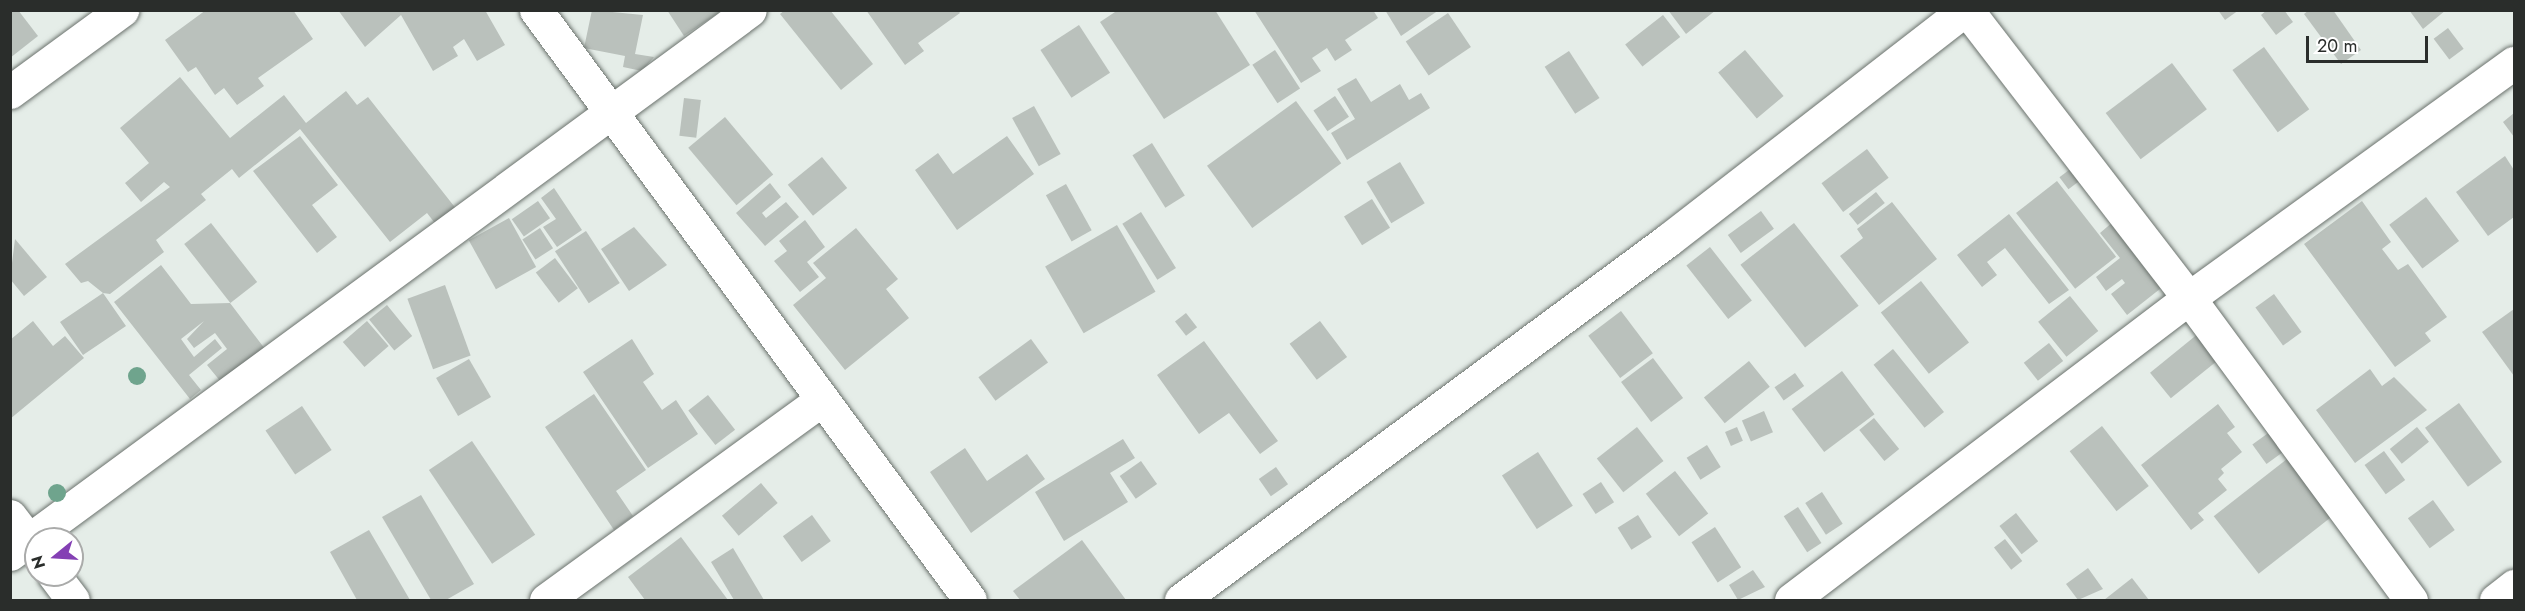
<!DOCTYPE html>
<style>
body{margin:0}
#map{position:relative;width:2525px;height:611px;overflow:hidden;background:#e5ede8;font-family:Jost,sans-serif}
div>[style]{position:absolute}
.building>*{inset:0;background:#bac1bc;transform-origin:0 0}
.roads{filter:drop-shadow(0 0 2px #6b726d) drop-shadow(0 0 2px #6b726d)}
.minor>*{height:33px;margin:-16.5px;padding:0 16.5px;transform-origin:16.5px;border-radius:16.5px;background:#fff}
.trees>*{width:18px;height:18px;margin:-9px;border-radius:50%;background:#6fa48d}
span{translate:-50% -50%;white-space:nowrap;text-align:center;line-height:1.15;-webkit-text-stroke:4.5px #fff;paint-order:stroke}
.frame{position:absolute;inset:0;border:12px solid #2a2d2b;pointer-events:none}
.north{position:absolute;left:24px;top:527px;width:60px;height:60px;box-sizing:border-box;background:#fff;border:2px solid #aaabaa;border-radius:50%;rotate:252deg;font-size:16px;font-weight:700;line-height:24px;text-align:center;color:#2a2d2b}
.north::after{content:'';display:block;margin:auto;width:21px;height:27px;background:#8440b4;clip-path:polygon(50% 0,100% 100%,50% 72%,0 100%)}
.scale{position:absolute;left:2306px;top:36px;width:122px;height:27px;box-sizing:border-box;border:3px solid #2a2d2b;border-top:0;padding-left:8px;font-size:18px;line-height:21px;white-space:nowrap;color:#2a2d2b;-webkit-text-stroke:4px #fff;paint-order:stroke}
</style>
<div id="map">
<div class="building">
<div style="clip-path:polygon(10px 10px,18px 10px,38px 36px,10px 58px)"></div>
<div style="clip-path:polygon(206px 10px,293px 10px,313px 39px,258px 78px,264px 86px,237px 105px,224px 88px,215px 95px,196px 67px,188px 72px,165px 40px)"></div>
<div style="clip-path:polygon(338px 10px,485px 10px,505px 45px,477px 61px,464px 39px,453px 47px,458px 56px,433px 71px,401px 15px,365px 47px)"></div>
<div style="clip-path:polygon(592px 10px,643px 15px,635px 54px,654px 57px,642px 71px,623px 67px,625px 56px,584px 48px)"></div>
<div style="clip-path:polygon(667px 10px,723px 10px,684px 36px)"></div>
<div style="clip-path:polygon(785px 10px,830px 10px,873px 64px,841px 90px,780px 14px)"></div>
<div style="clip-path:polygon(866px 10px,958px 10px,960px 13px,918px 43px,924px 51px,905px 65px)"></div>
<div style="clip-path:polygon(1118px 10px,1215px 10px,1250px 65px,1164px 119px,1100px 22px)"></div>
<div style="clip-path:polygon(1254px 10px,1373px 10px,1378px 18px,1345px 40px,1352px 50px,1335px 61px,1327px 48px,1312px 58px,1321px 71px,1301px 83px)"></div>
<div style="clip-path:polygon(1385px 10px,1439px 10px,1401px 36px)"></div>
<div style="clip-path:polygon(1668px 10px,1716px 10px,1686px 34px)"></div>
<div style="clip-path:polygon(2218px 10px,2239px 10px,2225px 20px)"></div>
<div style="clip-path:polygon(2267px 10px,2284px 10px,2293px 22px,2276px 35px,2261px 15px)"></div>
<div style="clip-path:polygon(2309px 10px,2333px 10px,2361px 50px,2341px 64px,2304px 14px)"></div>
<div style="clip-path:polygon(2409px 10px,2446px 10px,2423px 29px)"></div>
<div style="left:1448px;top:13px;width:41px;height:51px;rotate:56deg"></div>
<div style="left:1663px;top:15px;width:28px;height:48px;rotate:52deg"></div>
<div style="left:1079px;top:25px;width:57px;height:46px;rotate:57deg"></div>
<div style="left:2448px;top:28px;width:26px;height:18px;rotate:53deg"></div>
<div style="left:2264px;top:47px;width:77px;height:39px;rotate:54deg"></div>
<div style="left:1275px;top:50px;width:46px;height:27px;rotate:57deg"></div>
<div style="left:1745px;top:50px;width:60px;height:35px;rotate:50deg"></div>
<div style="left:1569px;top:51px;width:56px;height:29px;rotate:57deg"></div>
<div style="left:2172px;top:63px;width:58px;height:83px;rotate:53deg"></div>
<div style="clip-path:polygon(180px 77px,230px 138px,284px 95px,306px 123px,346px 91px,357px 105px,368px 97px,461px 215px,441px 231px,427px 213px,390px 242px,300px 129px,239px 178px,232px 169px,201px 194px,206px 200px,156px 240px,164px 252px,110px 294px,103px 293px,126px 326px,83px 355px,60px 322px,103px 293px,88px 281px,81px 283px,65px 264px,170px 187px,164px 182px,141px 202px,125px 183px,149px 163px,120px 128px)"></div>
<div style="clip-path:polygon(1356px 78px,1371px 102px,1400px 84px,1409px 100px,1421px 93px,1430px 108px,1347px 160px,1331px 133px,1355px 119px,1337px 89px)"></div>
<div style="left:1335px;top:96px;width:25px;height:26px;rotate:56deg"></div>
<div style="left:684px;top:98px;width:17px;height:38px;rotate:7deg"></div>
<div style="left:1296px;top:101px;width:77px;height:110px;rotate:54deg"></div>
<div style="left:1034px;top:106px;width:55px;height:25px;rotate:61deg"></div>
<div style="clip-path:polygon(2514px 113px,2514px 137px,2503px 122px)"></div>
<div style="left:725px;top:117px;width:75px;height:48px;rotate:50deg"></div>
<div style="clip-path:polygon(300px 136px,338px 185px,312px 205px,337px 237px,317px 253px,253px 171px)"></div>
<div style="clip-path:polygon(1007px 136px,1034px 174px,957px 230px,915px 170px,938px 153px,953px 174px)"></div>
<div style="left:1152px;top:143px;width:62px;height:23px;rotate:58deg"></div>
<div style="left:1867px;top:149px;width:36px;height:57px;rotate:53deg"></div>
<div style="clip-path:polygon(2505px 156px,2514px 170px,2514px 217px,2488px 236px,2456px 192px)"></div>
<div style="left:822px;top:157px;width:40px;height:44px;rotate:51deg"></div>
<div style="left:1400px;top:162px;width:48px;height:39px;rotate:59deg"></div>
<div style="left:2073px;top:167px;width:15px;height:17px;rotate:53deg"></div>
<div style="left:2057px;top:181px;width:96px;height:52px;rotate:52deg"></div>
<div style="clip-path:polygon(770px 183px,781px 197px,762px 213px,766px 218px,786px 202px,799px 217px,765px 246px,736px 213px)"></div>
<div style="left:1066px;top:184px;width:53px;height:23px;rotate:61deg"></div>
<div style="clip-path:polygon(554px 188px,582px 230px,557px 247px,543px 227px,556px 219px,541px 198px)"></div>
<div style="left:1876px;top:192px;width:14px;height:35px;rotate:51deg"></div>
<div style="left:2426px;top:197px;width:55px;height:46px;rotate:53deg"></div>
<div style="left:1372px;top:199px;width:34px;height:33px;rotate:58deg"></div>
<div style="left:538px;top:201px;width:21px;height:32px;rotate:55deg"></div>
<div style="clip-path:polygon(2362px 201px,2391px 242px,2382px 249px,2398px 270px,2408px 264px,2447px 317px,2425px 333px,2431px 341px,2395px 367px,2304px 244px)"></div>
<div style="clip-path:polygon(1892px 202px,1937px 259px,1879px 305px,1840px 256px,1863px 238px,1857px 229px)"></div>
<div style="left:1761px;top:211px;width:22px;height:41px;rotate:54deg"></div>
<div style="left:1141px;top:212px;width:66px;height:22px;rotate:58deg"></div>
<div style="clip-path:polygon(2009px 214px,2069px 290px,2049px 304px,2005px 248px,1987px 262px,1997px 275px,1982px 287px,1957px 255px)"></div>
<div style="left:509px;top:218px;width:56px;height:46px;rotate:61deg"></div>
<div style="clip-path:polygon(805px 220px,825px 247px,807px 262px,819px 277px,800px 292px,774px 261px,787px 251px,779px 241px)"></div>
<div style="clip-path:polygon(2114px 221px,2165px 285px,2127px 315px,2111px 294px,2125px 283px,2122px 279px,2106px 291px,2096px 277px,2120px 258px,2100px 233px)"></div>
<div style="left:211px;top:223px;width:75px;height:34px;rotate:52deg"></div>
<div style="left:1794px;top:223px;width:105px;height:68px;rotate:52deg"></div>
<div style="left:1117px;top:225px;width:77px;height:83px;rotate:60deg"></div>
<div style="clip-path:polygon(634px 227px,667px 265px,629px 291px,601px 249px)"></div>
<div style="left:540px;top:228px;width:24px;height:21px;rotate:57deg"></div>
<div style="clip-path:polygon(856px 228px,898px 279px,886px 289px,909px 318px,845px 370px,793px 305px,826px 278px,813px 263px)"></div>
<div style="left:586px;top:231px;width:62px;height:37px;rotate:57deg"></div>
<div style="clip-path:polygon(15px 239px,47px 277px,24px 296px,10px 279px)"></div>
<div style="left:1710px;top:247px;width:68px;height:30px;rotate:52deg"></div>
<div style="left:555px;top:258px;width:38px;height:24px;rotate:53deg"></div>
<div style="clip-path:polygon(161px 265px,191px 304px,230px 303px,265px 349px,221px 382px,207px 365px,227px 349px,215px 333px,194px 348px,187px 339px,204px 321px,181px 339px,194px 357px,215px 339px,222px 348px,189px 375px,201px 390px,190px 399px,114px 302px)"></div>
<div style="left:1921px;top:281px;width:78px;height:51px;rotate:52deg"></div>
<div style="left:445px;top:285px;width:75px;height:40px;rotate:70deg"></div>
<div style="left:2274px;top:294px;width:47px;height:23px;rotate:54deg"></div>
<div style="left:2070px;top:296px;width:45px;height:41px;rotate:51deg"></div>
<div style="left:387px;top:305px;width:40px;height:23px;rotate:51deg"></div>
<div style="clip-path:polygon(2514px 309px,2514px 376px,2482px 332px)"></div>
<div style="left:1621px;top:311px;width:53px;height:41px;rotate:53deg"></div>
<div style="left:1186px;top:313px;width:18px;height:14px;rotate:52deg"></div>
<div style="clip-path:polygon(33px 321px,53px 346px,65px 336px,84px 358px,10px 419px,10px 340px)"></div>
<div style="left:367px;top:321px;width:33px;height:32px;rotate:49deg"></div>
<div style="left:1320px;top:321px;width:45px;height:38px;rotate:53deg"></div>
<div style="left:2199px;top:333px;width:33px;height:63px;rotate:51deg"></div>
<div style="clip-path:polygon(632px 339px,654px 374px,643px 382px,662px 410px,676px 400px,698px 434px,648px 468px,583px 372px)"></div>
<div style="left:1031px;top:339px;width:29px;height:65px;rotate:54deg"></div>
<div style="clip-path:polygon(1204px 341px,1278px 441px,1260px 454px,1229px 413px,1199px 434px,1157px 375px)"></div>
<div style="left:2049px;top:343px;width:23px;height:32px;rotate:52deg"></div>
<div style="left:1893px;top:349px;width:81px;height:25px;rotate:51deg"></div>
<div style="left:1653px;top:358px;width:50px;height:40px;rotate:53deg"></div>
<div style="left:469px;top:359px;width:44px;height:38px;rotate:60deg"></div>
<div style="left:1749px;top:361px;width:33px;height:58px;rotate:51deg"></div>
<div style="clip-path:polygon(2370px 369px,2382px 386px,2394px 377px,2427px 410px,2355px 463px,2316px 410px)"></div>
<div style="left:1842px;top:371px;width:54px;height:63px;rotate:53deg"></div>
<div style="left:1795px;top:373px;width:16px;height:25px;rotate:55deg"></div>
<div style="clip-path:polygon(594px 394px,646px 470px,616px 491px,633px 516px,614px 530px,545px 427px)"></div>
<div style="left:708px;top:395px;width:44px;height:25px;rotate:52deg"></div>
<div style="left:2459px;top:403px;width:73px;height:42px;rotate:54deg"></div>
<div style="clip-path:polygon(2218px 404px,2235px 427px,2227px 433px,2242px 452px,2221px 469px,2224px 473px,2218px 479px,2227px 490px,2198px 513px,2204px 520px,2191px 530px,2141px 465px)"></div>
<div style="left:302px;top:406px;width:53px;height:44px;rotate:56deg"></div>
<div style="left:1764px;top:411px;width:23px;height:24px;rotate:67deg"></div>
<div style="left:1874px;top:418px;width:40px;height:19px;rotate:51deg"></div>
<div style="left:2102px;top:426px;width:76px;height:41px;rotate:52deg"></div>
<div style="left:1637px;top:427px;width:43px;height:51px;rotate:52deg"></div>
<div style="left:1737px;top:427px;width:15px;height:13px;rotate:67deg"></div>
<div style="left:2417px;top:427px;width:19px;height:35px;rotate:51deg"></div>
<div style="left:2271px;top:431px;width:24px;height:23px;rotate:54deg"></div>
<div style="clip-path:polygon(1123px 439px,1135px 458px,1110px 473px,1128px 502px,1064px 541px,1035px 492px)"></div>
<div style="left:472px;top:441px;width:113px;height:52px;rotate:56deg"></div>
<div style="left:1707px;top:445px;width:26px;height:24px;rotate:58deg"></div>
<div style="clip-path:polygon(965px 448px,987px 481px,1027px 454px,1045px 479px,971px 533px,930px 472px)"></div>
<div style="left:2384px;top:451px;width:36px;height:24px;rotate:54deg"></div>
<div style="left:1538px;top:452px;width:64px;height:43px;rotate:57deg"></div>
<div style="left:2287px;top:459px;width:73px;height:93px;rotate:52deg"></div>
<div style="left:1141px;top:461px;width:28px;height:26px;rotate:55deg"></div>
<div style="left:1276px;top:467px;width:21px;height:21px;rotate:55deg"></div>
<div style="left:1675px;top:471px;width:54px;height:37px;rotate:52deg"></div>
<div style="left:1601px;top:482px;width:24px;height:22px;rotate:57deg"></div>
<div style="left:761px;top:483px;width:26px;height:51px;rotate:50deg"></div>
<div style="left:1822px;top:492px;width:38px;height:20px;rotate:57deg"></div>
<div style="clip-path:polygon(421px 495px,474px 584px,446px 600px,431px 600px,382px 517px)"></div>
<div style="left:2433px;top:500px;width:37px;height:31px;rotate:54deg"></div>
<div style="left:1798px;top:507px;width:43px;height:17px;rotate:57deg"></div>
<div style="left:2016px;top:513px;width:36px;height:21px;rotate:52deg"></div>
<div style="left:812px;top:515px;width:32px;height:36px;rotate:54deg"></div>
<div style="left:1638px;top:515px;width:26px;height:24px;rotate:58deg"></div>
<div style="left:1715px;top:527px;width:48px;height:28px;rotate:57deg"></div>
<div style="clip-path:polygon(369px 530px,410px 600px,357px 600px,330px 552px)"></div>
<div style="clip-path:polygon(681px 537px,728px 600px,645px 600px,628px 577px)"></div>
<div style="left:2005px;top:539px;width:28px;height:14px;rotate:52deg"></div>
<div style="clip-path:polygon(1082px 540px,1126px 600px,1020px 600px,1013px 591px)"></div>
<div style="clip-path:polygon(733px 548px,764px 600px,734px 600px,711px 562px)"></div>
<div style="clip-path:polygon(2088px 568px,2103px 589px,2078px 600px,2066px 584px)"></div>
<div style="clip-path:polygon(1753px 570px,1765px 587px,1738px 600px,1729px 585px)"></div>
<div style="clip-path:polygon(2132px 578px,2149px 600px,2104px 600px)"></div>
</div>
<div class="roads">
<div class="minor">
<div style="left:536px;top:10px;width:732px;rotate:53.66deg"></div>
<div style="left:1967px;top:10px;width:364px;rotate:52.4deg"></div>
<div style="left:2189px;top:298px;width:375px;rotate:53.7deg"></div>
<div style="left:10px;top:92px;width:139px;rotate:-36.2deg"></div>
<div style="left:10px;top:516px;width:43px;rotate:52.6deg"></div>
<div style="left:10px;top:554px;width:918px;rotate:-36.32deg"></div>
<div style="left:54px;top:575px;width:31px;rotate:53deg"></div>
<div style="left:546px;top:600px;width:339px;rotate:-36deg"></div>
<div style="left:1181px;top:600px;width:606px;rotate:-36.47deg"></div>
<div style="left:1668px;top:240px;width:376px;rotate:-37.8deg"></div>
<div style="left:1791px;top:600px;width:500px;rotate:-37.2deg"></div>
<div style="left:2189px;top:298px;width:401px;rotate:-35.9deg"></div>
<div style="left:2496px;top:600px;width:23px;rotate:-38deg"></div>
</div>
</div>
<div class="trees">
<div style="left:137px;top:376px"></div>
<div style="left:57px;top:493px"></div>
</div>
<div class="frame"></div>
<div class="north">N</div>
<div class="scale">20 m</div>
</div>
